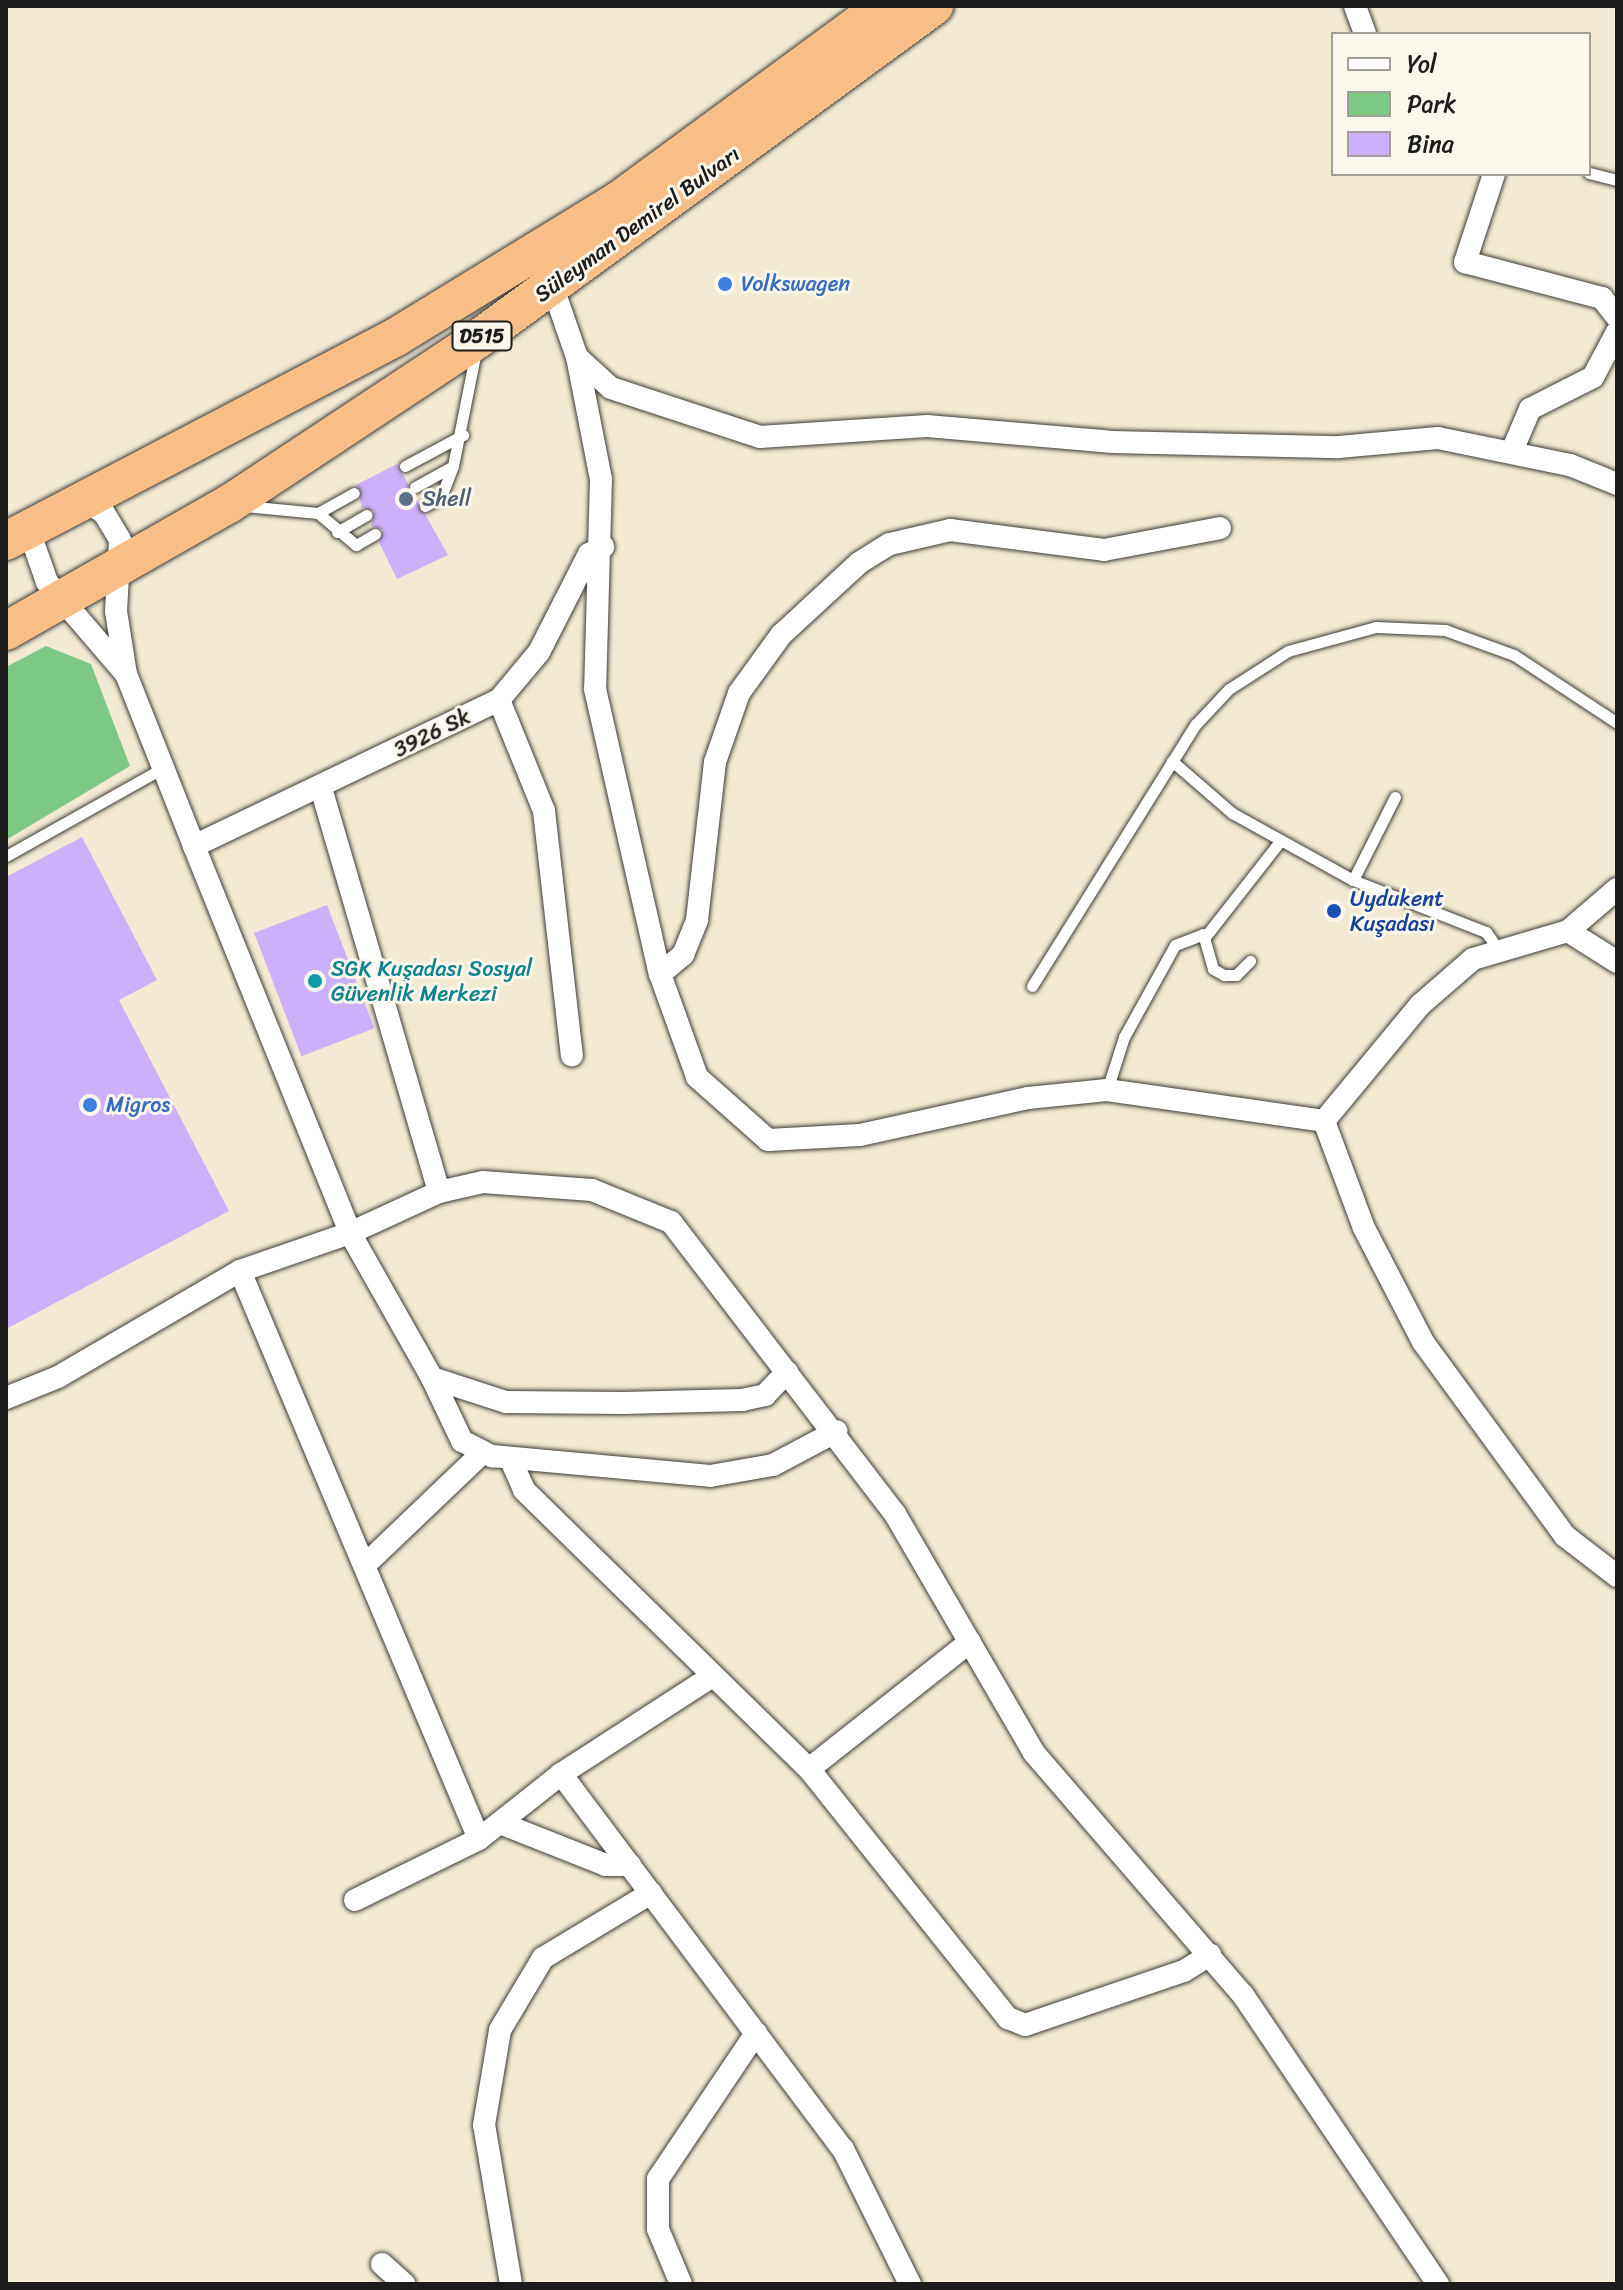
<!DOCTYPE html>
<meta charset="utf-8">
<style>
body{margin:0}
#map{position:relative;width:1623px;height:2290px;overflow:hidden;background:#f2ead2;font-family:Sriracha,sans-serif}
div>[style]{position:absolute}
.green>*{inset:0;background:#7ec885}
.building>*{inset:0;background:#ccb0f9;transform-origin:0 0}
.roads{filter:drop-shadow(0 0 2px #3c3b37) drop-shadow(0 0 2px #3c3b37)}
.service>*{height:11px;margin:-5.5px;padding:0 5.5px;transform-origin:5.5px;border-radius:5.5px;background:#fff}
.minor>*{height:22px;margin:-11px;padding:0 11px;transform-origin:11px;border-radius:11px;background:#fff}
.trunk>*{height:38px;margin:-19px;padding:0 19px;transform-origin:19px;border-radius:19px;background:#f7be87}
.dots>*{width:22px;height:22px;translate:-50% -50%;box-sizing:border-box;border:4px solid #fbf7ec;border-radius:50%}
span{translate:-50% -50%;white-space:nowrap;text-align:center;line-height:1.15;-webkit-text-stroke:6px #fbf7ec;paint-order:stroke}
.shield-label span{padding:2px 6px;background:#fbf7ec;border:2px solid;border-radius:6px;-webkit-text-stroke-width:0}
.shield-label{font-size:20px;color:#1c1c1c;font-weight:700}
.street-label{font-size:22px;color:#1c1c1c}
.shop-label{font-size:22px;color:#366cbe}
.left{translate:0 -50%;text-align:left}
.service-label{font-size:22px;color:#4e5e75}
.transit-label{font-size:22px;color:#164399}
.culture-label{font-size:22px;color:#0d838f}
.frame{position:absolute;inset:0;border:8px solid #1c1c1c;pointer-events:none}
.legend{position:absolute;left:1331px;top:32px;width:260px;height:144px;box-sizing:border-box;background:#fbf7ec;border:2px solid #a29f99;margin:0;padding:10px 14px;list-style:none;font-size:24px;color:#1c1c1c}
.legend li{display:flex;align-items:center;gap:16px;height:40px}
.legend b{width:40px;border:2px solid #a29f99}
</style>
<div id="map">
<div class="green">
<div style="clip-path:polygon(46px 646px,91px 664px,130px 766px,6px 840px,6px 667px)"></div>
</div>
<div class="building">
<div style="clip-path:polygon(397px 464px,448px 555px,397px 579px,379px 542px,383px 530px,371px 526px,374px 511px,362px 508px,356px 485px)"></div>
<div style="clip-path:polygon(82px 837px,157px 980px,119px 1000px,229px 1211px,6px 1329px,6px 877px)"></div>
<div style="left:327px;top:905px;width:132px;height:78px;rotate:69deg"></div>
</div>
<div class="roads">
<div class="service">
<div style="left:1589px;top:173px;width:29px;rotate:14deg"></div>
<div style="left:405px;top:466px;width:66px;rotate:-28.1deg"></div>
<div style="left:415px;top:487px;width:43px;rotate:-28.9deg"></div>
<div style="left:453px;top:466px;width:117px;rotate:-78.7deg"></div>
<div style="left:245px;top:506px;width:73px;rotate:5.5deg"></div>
<div style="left:318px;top:513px;width:50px;rotate:40.1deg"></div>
<div style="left:356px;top:545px;width:22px;rotate:-30deg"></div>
<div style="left:425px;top:506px;width:18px;rotate:-29deg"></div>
<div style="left:441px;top:497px;width:33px;rotate:-69deg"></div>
<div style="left:318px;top:513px;width:41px;rotate:-29.1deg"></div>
<div style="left:337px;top:532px;width:34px;rotate:-30deg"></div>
<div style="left:1172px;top:761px;width:79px;rotate:40.9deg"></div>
<div style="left:1232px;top:813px;width:138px;rotate:29deg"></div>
<div style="left:1353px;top:880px;width:143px;rotate:21.4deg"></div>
<div style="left:1486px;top:932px;width:21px;rotate:55deg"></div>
<div style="left:6px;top:856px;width:180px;rotate:-29.3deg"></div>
<div style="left:1353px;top:880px;width:93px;rotate:-63.2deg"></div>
<div style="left:1205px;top:937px;width:123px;rotate:-51.9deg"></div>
<div style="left:1032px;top:986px;width:309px;rotate:-58deg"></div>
<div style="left:1196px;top:724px;width:48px;rotate:-46.7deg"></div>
<div style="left:1229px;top:689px;width:70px;rotate:-32.8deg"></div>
<div style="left:1288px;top:651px;width:91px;rotate:-15.3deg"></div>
<div style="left:1376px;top:627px;width:69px;rotate:2.5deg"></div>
<div style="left:1445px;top:630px;width:73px;rotate:19.9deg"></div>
<div style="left:1514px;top:655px;width:123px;rotate:33.4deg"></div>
<div style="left:1107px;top:1090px;width:56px;rotate:-72.2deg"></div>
<div style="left:1124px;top:1037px;width:105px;rotate:-61deg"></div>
<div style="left:1175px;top:945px;width:30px;rotate:-21deg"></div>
<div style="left:1203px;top:934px;width:36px;rotate:74deg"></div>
<div style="left:1213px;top:969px;width:13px;rotate:29deg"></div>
<div style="left:1224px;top:975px;width:12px"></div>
<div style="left:1236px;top:975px;width:20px;rotate:-45deg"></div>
</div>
<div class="minor">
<div style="left:1355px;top:6px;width:30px;rotate:70deg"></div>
<div style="left:1494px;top:174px;width:93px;rotate:108.2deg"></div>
<div style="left:1465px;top:262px;width:142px;rotate:14.7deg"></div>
<div style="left:1602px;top:298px;width:24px;rotate:52deg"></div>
<div style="left:552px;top:285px;width:76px;rotate:70.9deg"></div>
<div style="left:577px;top:357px;width:46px;rotate:42.4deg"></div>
<div style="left:611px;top:388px;width:157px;rotate:18.2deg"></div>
<div style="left:760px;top:437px;width:167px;rotate:-3.8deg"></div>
<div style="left:927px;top:426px;width:186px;rotate:4.9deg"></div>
<div style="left:1112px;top:442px;width:227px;rotate:1.3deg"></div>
<div style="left:1339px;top:447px;width:99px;rotate:-5.2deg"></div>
<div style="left:1438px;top:438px;width:135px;rotate:11.6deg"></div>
<div style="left:1570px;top:465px;width:51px;rotate:22deg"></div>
<div style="left:577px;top:357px;width:124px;rotate:78.9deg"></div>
<div style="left:601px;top:479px;width:210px;rotate:91.6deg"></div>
<div style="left:595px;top:689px;width:292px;rotate:77.2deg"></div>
<div style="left:660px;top:974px;width:109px;rotate:70.2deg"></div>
<div style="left:697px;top:1077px;width:95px;rotate:41.6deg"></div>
<div style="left:768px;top:1140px;width:92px;rotate:-3.1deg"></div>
<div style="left:860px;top:1135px;width:172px;rotate:-12.4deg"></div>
<div style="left:1028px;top:1098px;width:79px;rotate:-5.8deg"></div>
<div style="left:1107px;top:1090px;width:219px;rotate:8.1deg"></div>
<div style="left:1512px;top:451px;width:46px;rotate:-66.8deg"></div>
<div style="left:1530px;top:409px;width:71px;rotate:-26.9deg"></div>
<div style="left:1593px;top:377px;width:51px;rotate:-61.9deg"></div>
<div style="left:80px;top:497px;width:29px;rotate:34deg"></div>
<div style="left:104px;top:513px;width:31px;rotate:59deg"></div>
<div style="left:120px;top:540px;width:71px;rotate:93.2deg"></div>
<div style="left:116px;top:611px;width:64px;rotate:81deg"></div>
<div style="left:126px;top:674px;width:185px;rotate:68.4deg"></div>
<div style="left:194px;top:846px;width:417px;rotate:68deg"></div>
<div style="left:350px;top:1233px;width:167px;rotate:60.5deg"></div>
<div style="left:432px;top:1378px;width:78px;rotate:18deg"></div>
<div style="left:506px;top:1402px;width:116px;rotate:0.5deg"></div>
<div style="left:622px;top:1403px;width:120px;rotate:-1.4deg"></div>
<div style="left:742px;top:1400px;width:24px;rotate:-12deg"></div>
<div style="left:765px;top:1395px;width:32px;rotate:-46deg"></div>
<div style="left:28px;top:528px;width:57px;rotate:70.6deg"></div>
<div style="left:47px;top:582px;width:120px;rotate:49.4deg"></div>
<div style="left:499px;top:700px;width:120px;rotate:67.9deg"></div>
<div style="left:544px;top:811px;width:246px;rotate:83.5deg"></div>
<div style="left:321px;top:788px;width:421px;rotate:73.7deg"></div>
<div style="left:194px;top:846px;width:338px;rotate:-25.6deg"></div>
<div style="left:499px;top:700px;width:62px;rotate:-50.2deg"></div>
<div style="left:539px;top:652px;width:110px;rotate:-63deg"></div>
<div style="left:589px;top:554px;width:16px;rotate:-27deg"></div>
<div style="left:1568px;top:931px;width:58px;rotate:32.3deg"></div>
<div style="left:660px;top:974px;width:30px;rotate:-40deg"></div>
<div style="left:683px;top:955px;width:38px;rotate:-68deg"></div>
<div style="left:697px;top:920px;width:159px;rotate:-83.5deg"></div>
<div style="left:715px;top:762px;width:73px;rotate:-70.8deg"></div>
<div style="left:739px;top:693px;width:72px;rotate:-54.1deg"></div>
<div style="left:781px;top:635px;width:106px;rotate:-42.7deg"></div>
<div style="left:859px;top:563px;width:36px;rotate:-32deg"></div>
<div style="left:890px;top:544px;width:62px;rotate:-13.1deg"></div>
<div style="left:950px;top:530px;width:155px;rotate:7.4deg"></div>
<div style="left:1104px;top:550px;width:118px;rotate:-10.7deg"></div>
<div style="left:1324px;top:1121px;width:114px;rotate:69.5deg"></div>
<div style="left:1364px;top:1228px;width:128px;rotate:62.6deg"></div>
<div style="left:1423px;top:1342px;width:240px;rotate:53.8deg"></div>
<div style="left:1565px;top:1536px;width:66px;rotate:37.6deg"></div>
<div style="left:1324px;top:1121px;width:151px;rotate:-50.4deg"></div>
<div style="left:1420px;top:1005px;width:70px;rotate:-41deg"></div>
<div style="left:1473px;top:959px;width:99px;rotate:-16.4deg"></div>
<div style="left:1568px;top:931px;width:65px;rotate:-40.6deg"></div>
<div style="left:240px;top:1271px;width:616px;rotate:67.18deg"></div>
<div style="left:432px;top:1378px;width:70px;rotate:64.5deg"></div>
<div style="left:462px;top:1441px;width:34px;rotate:27deg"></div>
<div style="left:492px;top:1456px;width:219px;rotate:5.2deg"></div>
<div style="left:710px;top:1476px;width:64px;rotate:-9.9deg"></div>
<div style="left:773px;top:1465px;width:72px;rotate:-28deg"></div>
<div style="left:6px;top:1398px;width:56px;rotate:-22deg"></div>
<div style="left:58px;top:1377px;width:211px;rotate:-30.2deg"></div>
<div style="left:240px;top:1271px;width:116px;rotate:-19.1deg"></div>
<div style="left:350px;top:1233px;width:98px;rotate:-24.7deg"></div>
<div style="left:439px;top:1192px;width:45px;rotate:-12.8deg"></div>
<div style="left:483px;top:1182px;width:109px;rotate:4.2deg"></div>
<div style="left:592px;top:1190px;width:85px;rotate:22.1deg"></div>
<div style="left:671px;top:1222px;width:368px;rotate:52.5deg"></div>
<div style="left:895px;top:1514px;width:276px;rotate:59.8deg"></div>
<div style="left:1034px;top:1753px;width:320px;rotate:49.2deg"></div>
<div style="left:1243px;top:1995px;width:349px;rotate:56deg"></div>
<div style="left:510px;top:1458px;width:35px;rotate:66deg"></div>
<div style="left:524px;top:1490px;width:399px;rotate:44.4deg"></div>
<div style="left:809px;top:1769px;width:319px;rotate:51.4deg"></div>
<div style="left:1008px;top:2018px;width:18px;rotate:22deg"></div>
<div style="left:1025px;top:2025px;width:168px;rotate:-18.8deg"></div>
<div style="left:1184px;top:1971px;width:31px;rotate:-32deg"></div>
<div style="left:367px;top:1563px;width:158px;rotate:-43.7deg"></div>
<div style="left:809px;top:1769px;width:205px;rotate:-38.3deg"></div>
<div style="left:561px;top:1774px;width:469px;rotate:53.1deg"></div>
<div style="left:843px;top:2149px;width:151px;rotate:63.6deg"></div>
<div style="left:500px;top:1823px;width:114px;rotate:21.6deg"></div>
<div style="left:606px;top:1865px;width:24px"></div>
<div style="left:355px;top:1900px;width:138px;rotate:-26.2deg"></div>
<div style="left:479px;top:1839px;width:105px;rotate:-38.4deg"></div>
<div style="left:561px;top:1774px;width:179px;rotate:-32.9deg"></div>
<div style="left:382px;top:2264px;width:30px;rotate:42deg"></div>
<div style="left:511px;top:2284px;width:161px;rotate:-99.6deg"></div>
<div style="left:484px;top:2125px;width:96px;rotate:-80.4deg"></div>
<div style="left:500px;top:2030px;width:84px;rotate:-59.2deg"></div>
<div style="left:543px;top:1958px;width:126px;rotate:-31deg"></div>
<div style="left:681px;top:2284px;width:60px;rotate:-112.7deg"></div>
<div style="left:658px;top:2229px;width:50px;rotate:-90deg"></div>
<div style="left:658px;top:2179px;width:176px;rotate:-56.1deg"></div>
</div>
<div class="trunk">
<div style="left:6px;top:541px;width:440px;rotate:-27.6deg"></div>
<div style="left:396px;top:337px;width:260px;rotate:-31.5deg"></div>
<div style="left:618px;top:201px;width:329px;rotate:-36.3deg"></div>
<div style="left:6px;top:631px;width:257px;rotate:-29.7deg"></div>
<div style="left:229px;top:504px;width:299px;rotate:-33.5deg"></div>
<div style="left:478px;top:339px;width:565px;rotate:-36.14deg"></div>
</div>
</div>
<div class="dots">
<div style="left:725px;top:284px;background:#3f7fe0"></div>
<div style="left:406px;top:499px;background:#5c6f8a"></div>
<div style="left:1334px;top:911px;background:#1a4fb4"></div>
<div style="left:315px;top:981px;background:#0f9aa8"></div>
<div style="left:90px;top:1105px;background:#3f7fe0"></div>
</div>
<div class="shield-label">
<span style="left:482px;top:336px">D515</span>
</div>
<div class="street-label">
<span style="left:637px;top:224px;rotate:-36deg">Süleyman Demirel Bulvarı</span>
<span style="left:432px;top:733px;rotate:-26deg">3926 Sk</span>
</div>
<div class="shop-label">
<span class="left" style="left:741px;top:284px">Volkswagen</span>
<span class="left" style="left:106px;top:1105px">Migros</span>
</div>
<div class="service-label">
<span class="left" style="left:422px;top:499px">Shell</span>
</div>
<div class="transit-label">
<span class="left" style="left:1350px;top:911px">Uydukent<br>Kuşadası</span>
</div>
<div class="culture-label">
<span class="left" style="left:331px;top:981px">SGK Kuşadası Sosyal<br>Güvenlik Merkezi</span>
</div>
<div class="frame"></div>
<ul class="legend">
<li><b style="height:10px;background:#fff"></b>Yol</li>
<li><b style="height:22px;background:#7ec885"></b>Park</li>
<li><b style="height:22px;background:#ccb0f9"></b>Bina</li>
</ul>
</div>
